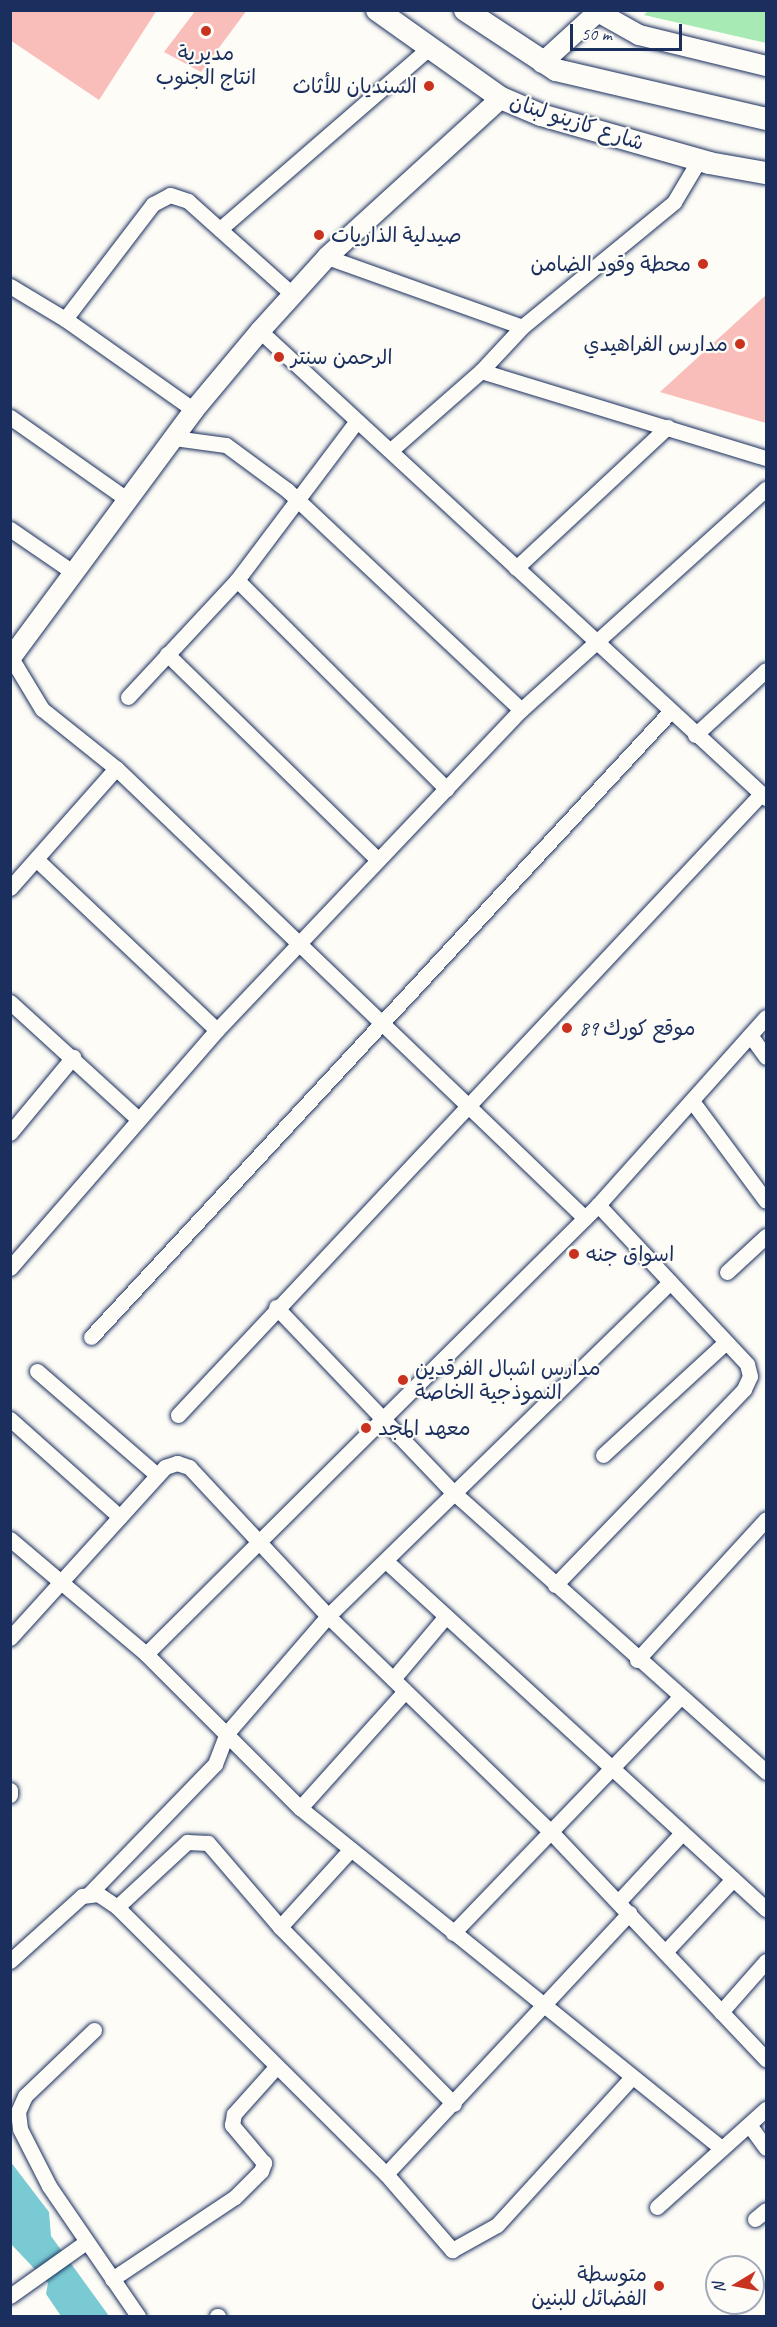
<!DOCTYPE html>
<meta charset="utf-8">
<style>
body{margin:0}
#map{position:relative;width:777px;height:2327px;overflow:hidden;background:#fdfcf7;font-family:Caveat,"Playpen Sans Arabic",sans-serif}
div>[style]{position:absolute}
.green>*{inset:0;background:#a8eab4}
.water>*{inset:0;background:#79cad2}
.building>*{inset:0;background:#f9bdba}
.roads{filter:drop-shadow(0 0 2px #1b2f5e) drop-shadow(0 0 2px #1b2f5e)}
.minor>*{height:15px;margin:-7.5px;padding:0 7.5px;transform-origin:7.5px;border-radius:7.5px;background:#fdfcf7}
.tertiary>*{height:20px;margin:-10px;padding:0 10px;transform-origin:10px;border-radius:10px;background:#fdfcf7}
.secondary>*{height:22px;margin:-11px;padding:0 11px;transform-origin:11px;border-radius:11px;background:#fdfcf7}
.dots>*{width:16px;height:16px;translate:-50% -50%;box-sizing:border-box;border:3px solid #fdfcf7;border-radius:50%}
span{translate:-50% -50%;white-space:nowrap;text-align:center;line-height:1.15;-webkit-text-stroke:4.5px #fdfcf7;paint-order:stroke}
.poi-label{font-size:21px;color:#1b2f5e}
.right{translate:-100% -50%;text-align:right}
.left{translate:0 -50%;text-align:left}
.street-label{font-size:21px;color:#1b2f5e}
.frame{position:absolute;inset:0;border:12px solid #1b2f5e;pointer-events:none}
.north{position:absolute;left:705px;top:2255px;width:60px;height:60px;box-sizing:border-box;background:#fdfcf7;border:2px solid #a3aaba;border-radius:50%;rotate:260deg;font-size:16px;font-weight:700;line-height:24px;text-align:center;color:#1b2f5e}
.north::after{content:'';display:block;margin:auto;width:21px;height:27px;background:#c8321e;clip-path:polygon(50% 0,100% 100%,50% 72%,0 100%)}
.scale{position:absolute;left:570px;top:24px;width:112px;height:27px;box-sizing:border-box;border:3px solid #1b2f5e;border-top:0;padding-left:8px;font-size:18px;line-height:21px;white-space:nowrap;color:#1b2f5e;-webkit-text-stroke:4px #fdfcf7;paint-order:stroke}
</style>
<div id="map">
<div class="green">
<div style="clip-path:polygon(649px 10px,766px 11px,766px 43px,644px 15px)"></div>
</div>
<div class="water">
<div style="clip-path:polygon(10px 2161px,49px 2212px,51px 2236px,109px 2316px,61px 2316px,46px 2294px,48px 2283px,11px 2244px)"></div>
</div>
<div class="building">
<div style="clip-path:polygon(10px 10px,157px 10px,99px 100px,10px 40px)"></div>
<div style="clip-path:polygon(196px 10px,247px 10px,201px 72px,164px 52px)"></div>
<div style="clip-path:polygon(766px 295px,766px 423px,660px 392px)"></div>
</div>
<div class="roads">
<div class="minor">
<div style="left:220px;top:229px;width:276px;rotate:-40.9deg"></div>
<div style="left:327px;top:257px;width:207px;rotate:19.7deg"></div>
<div style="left:10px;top:286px;width:64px;rotate:31deg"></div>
<div style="left:65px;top:319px;width:158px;rotate:35.2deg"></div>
<div style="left:65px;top:319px;width:145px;rotate:-52.6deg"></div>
<div style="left:153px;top:204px;width:19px;rotate:-28deg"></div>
<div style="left:170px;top:195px;width:19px;rotate:18deg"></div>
<div style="left:188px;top:201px;width:141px;rotate:41.8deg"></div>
<div style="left:260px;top:331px;width:689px;rotate:42.7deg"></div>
<div style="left:481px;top:371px;width:298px;rotate:17deg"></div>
<div style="left:10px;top:417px;width:144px;rotate:35.1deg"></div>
<div style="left:174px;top:438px;width:52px;rotate:7.7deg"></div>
<div style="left:226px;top:445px;width:76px;rotate:36.4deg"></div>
<div style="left:287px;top:490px;width:321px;rotate:43.2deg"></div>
<div style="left:391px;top:450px;width:120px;rotate:-41.3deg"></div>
<div style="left:481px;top:371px;width:60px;rotate:-47deg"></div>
<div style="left:522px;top:327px;width:197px;rotate:-39.4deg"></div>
<div style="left:674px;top:202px;width:49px;rotate:-59.2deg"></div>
<div style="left:10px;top:529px;width:78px;rotate:34.5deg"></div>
<div style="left:516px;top:568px;width:207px;rotate:-43deg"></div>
<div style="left:237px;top:580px;width:296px;rotate:44.9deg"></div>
<div style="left:167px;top:654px;width:293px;rotate:44.3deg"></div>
<div style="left:10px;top:656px;width:62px;rotate:58.9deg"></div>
<div style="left:42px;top:709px;width:95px;rotate:38.6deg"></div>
<div style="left:116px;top:768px;width:650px;rotate:43.82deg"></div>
<div style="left:128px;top:697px;width:160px;rotate:-47deg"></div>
<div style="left:237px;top:580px;width:199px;rotate:-53deg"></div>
<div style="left:695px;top:735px;width:96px;rotate:-42.5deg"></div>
<div style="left:36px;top:859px;width:249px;rotate:43.4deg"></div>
<div style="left:10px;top:888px;width:160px;rotate:-48.5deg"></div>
<div style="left:10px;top:1002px;width:173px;rotate:42.4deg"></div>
<div style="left:750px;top:1035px;width:27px;rotate:54deg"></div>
<div style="left:692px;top:1101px;width:124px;rotate:53.5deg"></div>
<div style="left:10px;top:1133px;width:99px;rotate:-50.3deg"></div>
<div style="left:10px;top:1268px;width:315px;rotate:-49deg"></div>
<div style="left:217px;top:1030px;width:441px;rotate:-46.5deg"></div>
<div style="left:521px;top:710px;width:330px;rotate:-42.1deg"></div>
<div style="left:727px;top:1272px;width:53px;rotate:-42.7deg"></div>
<div style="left:276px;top:1307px;width:256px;rotate:46.3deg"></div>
<div style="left:453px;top:1492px;width:420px;rotate:41.8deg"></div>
<div style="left:91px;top:1337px;width:852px;rotate:-47.19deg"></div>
<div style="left:37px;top:1371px;width:159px;rotate:40.9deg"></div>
<div style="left:178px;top:1415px;width:852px;rotate:-46.81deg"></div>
<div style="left:10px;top:1419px;width:147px;rotate:41.7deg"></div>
<div style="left:603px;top:1455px;width:167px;rotate:-42.6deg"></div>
<div style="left:10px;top:1539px;width:178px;rotate:40.2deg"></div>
<div style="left:146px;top:1654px;width:218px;rotate:45deg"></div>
<div style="left:300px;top:1808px;width:540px;rotate:38.91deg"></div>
<div style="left:387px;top:1562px;width:514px;rotate:42.48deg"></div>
<div style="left:555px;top:1585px;width:272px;rotate:-46deg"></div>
<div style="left:744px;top:1389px;width:14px;rotate:-65deg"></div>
<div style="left:750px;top:1376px;width:12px;rotate:-104deg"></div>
<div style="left:747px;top:1364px;width:218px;rotate:-133.1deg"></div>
<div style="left:10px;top:1638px;width:231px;rotate:-47.8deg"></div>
<div style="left:165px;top:1467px;width:13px;rotate:-18deg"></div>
<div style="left:177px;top:1463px;width:13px;rotate:18deg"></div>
<div style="left:189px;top:1467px;width:204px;rotate:47deg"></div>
<div style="left:328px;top:1616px;width:313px;rotate:44.1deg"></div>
<div style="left:553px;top:1834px;width:310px;rotate:46.6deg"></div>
<div style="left:146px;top:1654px;width:637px;rotate:-44.81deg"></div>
<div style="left:598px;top:1205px;width:252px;rotate:-48.2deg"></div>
<div style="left:637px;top:1660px;width:191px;rotate:-47.5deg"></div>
<div style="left:393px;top:1679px;width:82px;rotate:-49.9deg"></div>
<div style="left:10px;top:1790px;width:5px;rotate:90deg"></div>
<div style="left:300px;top:1808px;width:157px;rotate:-48.1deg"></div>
<div style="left:90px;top:1893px;width:180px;rotate:-45.9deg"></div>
<div style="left:215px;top:1764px;width:33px;rotate:-69deg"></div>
<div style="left:227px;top:1733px;width:155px;rotate:-49.2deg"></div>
<div style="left:328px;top:1616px;width:478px;rotate:-44.3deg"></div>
<div style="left:618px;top:1902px;width:94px;rotate:-47.2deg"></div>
<div style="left:117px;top:1907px;width:96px;rotate:-42.9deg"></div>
<div style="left:187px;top:1842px;width:21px;rotate:3deg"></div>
<div style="left:208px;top:1843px;width:111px;rotate:49.4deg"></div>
<div style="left:280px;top:1927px;width:248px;rotate:45.5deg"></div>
<div style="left:280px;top:1927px;width:105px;rotate:-47.7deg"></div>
<div style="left:453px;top:1933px;width:326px;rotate:-46.1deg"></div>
<div style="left:665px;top:1952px;width:100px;rotate:-47deg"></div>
<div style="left:10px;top:1961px;width:97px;rotate:-42.1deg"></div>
<div style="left:82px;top:1896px;width:16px;rotate:-7deg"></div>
<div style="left:98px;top:1894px;width:23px;rotate:34deg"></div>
<div style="left:117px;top:1907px;width:379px;rotate:44.8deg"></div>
<div style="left:386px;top:2174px;width:101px;rotate:49deg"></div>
<div style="left:452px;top:2250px;width:51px;rotate:-29.1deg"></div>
<div style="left:497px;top:2225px;width:199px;rotate:-47.6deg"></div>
<div style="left:721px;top:2012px;width:68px;rotate:-48.6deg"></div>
<div style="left:94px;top:2030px;width:95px;rotate:136.3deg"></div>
<div style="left:25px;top:2096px;width:17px;rotate:114deg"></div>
<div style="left:18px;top:2112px;width:17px;rotate:83deg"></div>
<div style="left:20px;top:2129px;width:64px;rotate:63deg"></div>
<div style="left:49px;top:2186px;width:158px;rotate:55.6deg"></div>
<div style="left:750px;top:2126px;width:27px;rotate:54deg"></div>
<div style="left:386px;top:2174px;width:357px;rotate:-47deg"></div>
<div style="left:657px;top:2207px;width:147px;rotate:-42deg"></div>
<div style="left:755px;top:2219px;width:14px;rotate:-39deg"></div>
<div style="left:112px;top:2279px;width:148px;rotate:-33.7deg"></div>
<div style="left:235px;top:2197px;width:37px;rotate:-45deg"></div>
<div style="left:261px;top:2171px;width:9px;rotate:-69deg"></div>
<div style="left:264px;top:2163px;width:50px;rotate:-130.1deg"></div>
<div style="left:232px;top:2125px;width:11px;rotate:-80deg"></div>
<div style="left:234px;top:2114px;width:63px;rotate:-48.2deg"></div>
<div style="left:10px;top:2296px;width:93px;rotate:-35.4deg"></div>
<div style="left:217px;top:2316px;width:1px"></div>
</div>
<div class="tertiary">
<div style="left:598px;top:12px;width:47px;rotate:29.3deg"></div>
<div style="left:639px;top:35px;width:131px;rotate:13.7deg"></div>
<div style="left:542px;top:63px;width:79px;rotate:-42.4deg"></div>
<div style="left:10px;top:659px;width:310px;rotate:-53.5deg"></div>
<div style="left:194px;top:410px;width:103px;rotate:-50.1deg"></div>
<div style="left:260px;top:331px;width:100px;rotate:-47.8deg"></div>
<div style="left:327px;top:257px;width:236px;rotate:-42.4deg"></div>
</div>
<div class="secondary">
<div style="left:377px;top:10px;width:152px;rotate:35.4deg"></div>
<div style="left:501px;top:98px;width:43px;rotate:23deg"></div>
<div style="left:541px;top:115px;width:175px;rotate:15.9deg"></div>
<div style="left:709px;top:163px;width:58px;rotate:10deg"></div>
<div style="left:465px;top:10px;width:109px;rotate:33.4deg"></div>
<div style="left:556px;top:70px;width:216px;rotate:13.1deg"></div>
</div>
</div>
<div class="dots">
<div style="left:206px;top:31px;background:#c8321e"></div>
<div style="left:429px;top:86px;background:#c8321e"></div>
<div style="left:319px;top:235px;background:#c8321e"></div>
<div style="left:703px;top:264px;background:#c8321e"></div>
<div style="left:740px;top:344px;background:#c8321e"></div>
<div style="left:279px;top:357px;background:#c8321e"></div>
<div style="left:567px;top:1028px;background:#c8321e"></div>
<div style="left:574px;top:1254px;background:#c8321e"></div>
<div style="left:403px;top:1380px;background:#c8321e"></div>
<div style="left:366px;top:1428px;background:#c8321e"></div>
<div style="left:659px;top:2286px;background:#c8321e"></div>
</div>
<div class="poi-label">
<span style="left:206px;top:65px">مديرية<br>انتاج الجنوب</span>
<span class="right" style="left:417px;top:86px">السنديان للأثاث</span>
<span class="left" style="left:331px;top:235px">صيدلية الذاريات</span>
<span class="right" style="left:691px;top:264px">محطة وقود الضامن</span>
<span class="right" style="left:728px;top:344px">مدارس الفراهيدي</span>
<span class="left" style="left:291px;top:357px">الرحمن سنتر</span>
<span class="left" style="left:579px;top:1028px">موقع كورك 89</span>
<span class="left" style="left:586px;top:1254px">اسواق جنه</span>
<span class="left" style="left:415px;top:1380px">مدارس اشبال الفرقدين<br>النموذجية الخاصة</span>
<span class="left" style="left:378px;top:1428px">معهد المجد</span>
<span class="right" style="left:647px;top:2286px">متوسطة<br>الفضائل للبنين</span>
</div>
<div class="street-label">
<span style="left:577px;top:122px;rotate:18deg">شارع كازينو لبنان</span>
</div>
<div class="frame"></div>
<div class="north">N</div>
<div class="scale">50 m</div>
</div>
